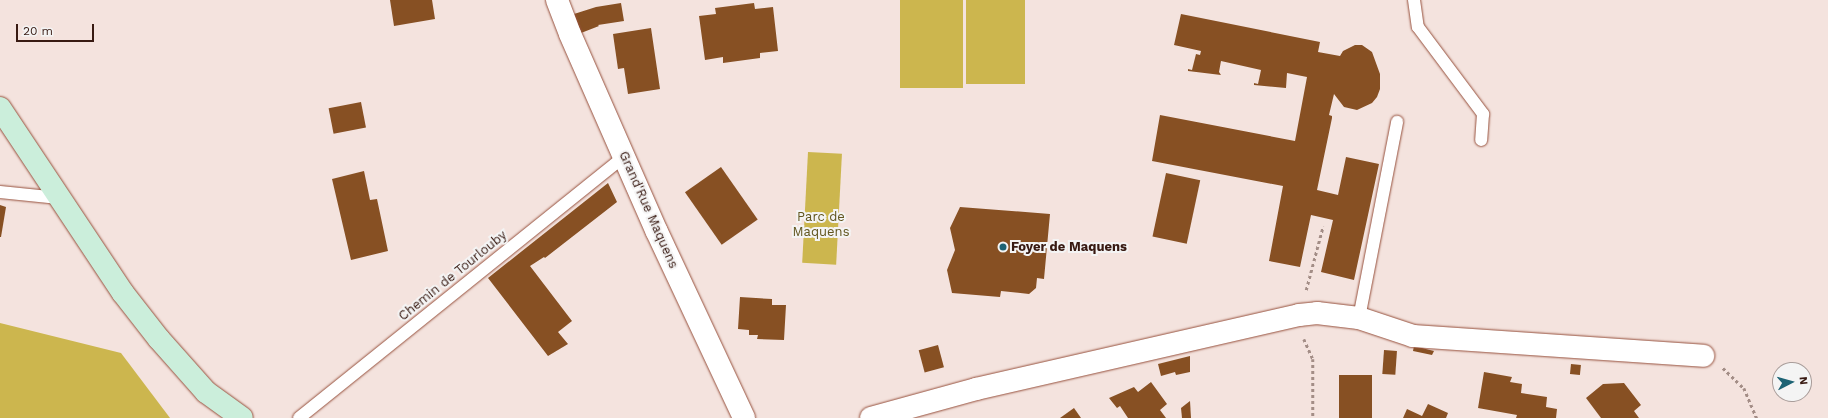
<!DOCTYPE html>
<style>
body{margin:0}
#map{position:relative;width:1828px;height:418px;overflow:hidden;background:#f4e3de;font-family:"Work Sans",sans-serif}
div>[style]{position:absolute}
.green>*{inset:0;background:#ccb64e;transform-origin:0 0}
.building>*{inset:0;background:#875023;transform-origin:0 0}
.path>*{height:2.5px;margin-top:-1.25px;transform-origin:0;background:repeating-linear-gradient(90deg,#a38d86 0 3px,transparent 0 6px)}
.roads{filter:drop-shadow(0 0 1px #96503c) drop-shadow(0 0 1px #96503c)}
.service>*{height:12px;margin:-6px;padding:0 6px;transform-origin:6px;border-radius:6px;background:#fff}
.minor>*{height:22px;margin:-11px;padding:0 11px;transform-origin:11px;border-radius:11px;background:#fff}
.secondary>*{height:22px;margin:-11px;padding:0 11px;transform-origin:11px;border-radius:11px;background:#cbeedb}
.dots>*{width:11px;height:11px;translate:-50% -50%;box-sizing:border-box;border:2px solid #f4f4f4;border-radius:50%}
span{translate:-50% -50%;white-space:nowrap;text-align:center;line-height:1.15;-webkit-text-stroke:4px #f4f4f4;paint-order:stroke}
.street-label{font-size:13px;color:#381a12}
.park-label{font-size:13px;color:#61551e}
.poi-label{font-size:13px;color:#381a12;font-weight:700}
.left{translate:0 -50%;text-align:left}
.north{position:absolute;left:1772px;top:362px;width:40px;height:40px;box-sizing:border-box;background:#f4f4f4;border:1px solid #a99d9a;border-radius:50%;rotate:84deg;font-size:11px;font-weight:700;line-height:16px;text-align:center;color:#381a12}
.north::after{content:'';display:block;margin:auto;width:14px;height:18px;background:#1d6374;clip-path:polygon(50% 0,100% 100%,50% 72%,0 100%)}
.scale{position:absolute;left:16px;top:24px;width:78px;height:18px;box-sizing:border-box;border:2px solid #381a12;border-top:0;padding-left:5px;font-size:12px;line-height:14px;white-space:nowrap;color:#381a12;-webkit-text-stroke:3px #f4f4f4;paint-order:stroke}
</style>
<div id="map">
<div class="green">
<div style="left:900px;top:0;width:63px;height:88px"></div>
<div style="left:966px;top:0;width:59px;height:84px"></div>
<div style="left:808px;top:152px;width:34px;height:111px;rotate:3deg"></div>
<div style="clip-path:polygon(0 323px,121px 353px,170px 418px,0 418px)"></div>
</div>
<div class="building">
<div style="clip-path:polygon(390px 0,432px 0,435px 19px,394px 26px)"></div>
<div style="clip-path:polygon(621px 3px,624px 21px,598px 25px,599px 26px,581px 33px,574px 14px,596px 7px)"></div>
<div style="clip-path:polygon(754px 3px,755px 9px,773px 7px,778px 51px,760px 53px,760px 58px,723px 63px,723px 57px,705px 60px,699px 16px,716px 14px,715px 8px)"></div>
<div style="clip-path:polygon(1181px 14px,1320px 42px,1318px 52px,1340px 56px,1343px 51px,1355px 45px,1362px 45px,1372px 52px,1380px 74px,1380px 89px,1377px 97px,1372px 103px,1357px 110px,1344px 107px,1334px 94px,1329px 115px,1332px 116px,1332px 118px,1317px 190px,1338px 195px,1346px 157px,1379px 164px,1354px 280px,1321px 272px,1333px 220px,1311px 215px,1300px 267px,1269px 261px,1283px 186px,1152px 161px,1160px 115px,1295px 141px,1307px 77px,1287px 73px,1286px 88px,1254px 85px,1254px 83px,1258px 84px,1261px 70px,1221px 61px,1219px 72px,1221px 75px,1188px 71px,1188px 69px,1192px 70px,1196px 54px,1200px 55px,1201px 51px,1174px 45px)"></div>
<div style="clip-path:polygon(651px 28px,660px 89px,628px 94px,624px 68px,618px 69px,613px 34px)"></div>
<div style="left:361px;top:102px;width:26px;height:33px;rotate:79deg"></div>
<div style="left:721px;top:167px;width:64px;height:44px;rotate:55deg"></div>
<div style="clip-path:polygon(364px 171px,370px 200px,377px 199px,388px 251px,351px 260px,332px 179px)"></div>
<div style="left:1166px;top:173px;width:35px;height:65px;rotate:12deg"></div>
<div style="clip-path:polygon(608px 183px,617px 202px,545px 258px,544px 257px,530px 266px,572px 321px,558px 332px,568px 344px,548px 356px,488px 278px)"></div>
<div style="clip-path:polygon(0 205px,6px 207px,1px 237px,0 237px)"></div>
<div style="clip-path:polygon(960px 207px,1050px 214px,1044px 279px,1037px 278px,1036px 288px,1029px 294px,1001px 291px,1000px 297px,952px 293px,947px 270px,955px 250px,950px 228px)"></div>
<div style="clip-path:polygon(740px 297px,772px 299px,772px 305px,786px 305px,784px 340px,757px 339px,758px 335px,749px 335px,749px 330px,738px 329px)"></div>
<div style="left:938px;top:345px;width:23px;height:20px;rotate:75deg"></div>
<div style="clip-path:polygon(1414px 346px,1434px 351px,1432px 355px,1413px 351px)"></div>
<div style="left:1384px;top:350px;width:13px;height:24px;rotate:4deg"></div>
<div style="clip-path:polygon(1190px 356px,1190px 372px,1176px 375px,1175px 372px,1161px 376px,1158px 364px)"></div>
<div style="left:1571px;top:364px;width:10px;height:10px;rotate:6deg"></div>
<div style="clip-path:polygon(1484px 372px,1512px 377px,1510px 382px,1522px 384px,1521px 393px,1547px 397px,1546px 407px,1557px 409px,1556px 418px,1516px 418px,1517px 415px,1478px 408px)"></div>
<div style="left:1339px;top:375px;width:33px;height:43px"></div>
<div style="clip-path:polygon(1151px 382px,1167px 404px,1160px 410px,1166px 418px,1128px 418px,1120px 406px,1117px 408px,1109px 398px,1134px 387px,1138px 392px)"></div>
<div style="clip-path:polygon(1624px 383px,1641px 405px,1634px 411px,1639px 418px,1601px 418px,1586px 398px,1603px 384px)"></div>
<div style="clip-path:polygon(1190px 401px,1191px 418px,1182px 418px,1181px 408px)"></div>
<div style="clip-path:polygon(1428px 404px,1448px 413px,1446px 418px,1403px 418px,1407px 409px,1422px 416px)"></div>
<div style="clip-path:polygon(1074px 408px,1081px 418px,1060px 418px)"></div>
</div>
<div class="path">
<div style="left:1306px;top:290px;width:66px;rotate:-75.1deg"></div>
<div style="left:1304px;top:339px;width:22px;rotate:66deg"></div>
<div style="left:1313px;top:359px;width:59px;rotate:90deg"></div>
<div style="left:1723px;top:368px;width:29px;rotate:44deg"></div>
<div style="left:1744px;top:388px;width:33px;rotate:67deg"></div>
</div>
<div class="roads">
<div class="service">
<div style="left:1414px;top:0;width:27px;rotate:82deg"></div>
<div style="left:1418px;top:27px;width:109px;rotate:53.2deg"></div>
<div style="left:1483px;top:114px;width:26px;rotate:94deg"></div>
<div style="left:0;top:192px;width:59px;rotate:5.8deg"></div>
<div style="left:1359px;top:318px;width:200px;rotate:-79deg"></div>
<div style="left:299px;top:418px;width:417px;rotate:-38.8deg"></div>
</div>
<div class="minor">
<div style="left:557px;top:0;width:36px;rotate:69deg"></div>
<div style="left:570px;top:34px;width:216px;rotate:66.3deg"></div>
<div style="left:657px;top:232px;width:205px;rotate:64.9deg"></div>
<div style="left:871px;top:418px;width:109px;rotate:-15.4deg"></div>
<div style="left:976px;top:389px;width:331px;rotate:-12.9deg"></div>
<div style="left:1299px;top:315px;width:18px;rotate:-6deg"></div>
<div style="left:1317px;top:313px;width:42px;rotate:6.8deg"></div>
<div style="left:1359px;top:318px;width:57px;rotate:18.4deg"></div>
<div style="left:1413px;top:336px;width:291px;rotate:3.9deg"></div>
</div>
<div class="secondary">
<div style="left:0;top:108px;width:222px;rotate:56.4deg"></div>
<div style="left:123px;top:293px;width:58px;rotate:52deg"></div>
<div style="left:159px;top:339px;width:71px;rotate:48.4deg"></div>
<div style="left:206px;top:392px;width:44px;rotate:35.8deg"></div>
</div>
</div>
<div class="dots">
<div style="left:1003px;top:247px;background:#1d6374"></div>
</div>
<div class="street-label">
<span style="left:648px;top:210px;rotate:66deg">Grand'Rue Maquens</span>
<span style="left:453px;top:276px;rotate:-39deg">Chemin de Tourlouby</span>
</div>
<div class="park-label">
<span style="left:821px;top:225px">Parc de<br>Maquens</span>
</div>
<div class="poi-label">
<span class="left" style="left:1011px;top:247px">Foyer de Maquens</span>
</div>
<div class="north">N</div>
<div class="scale">20 m</div>
</div>
